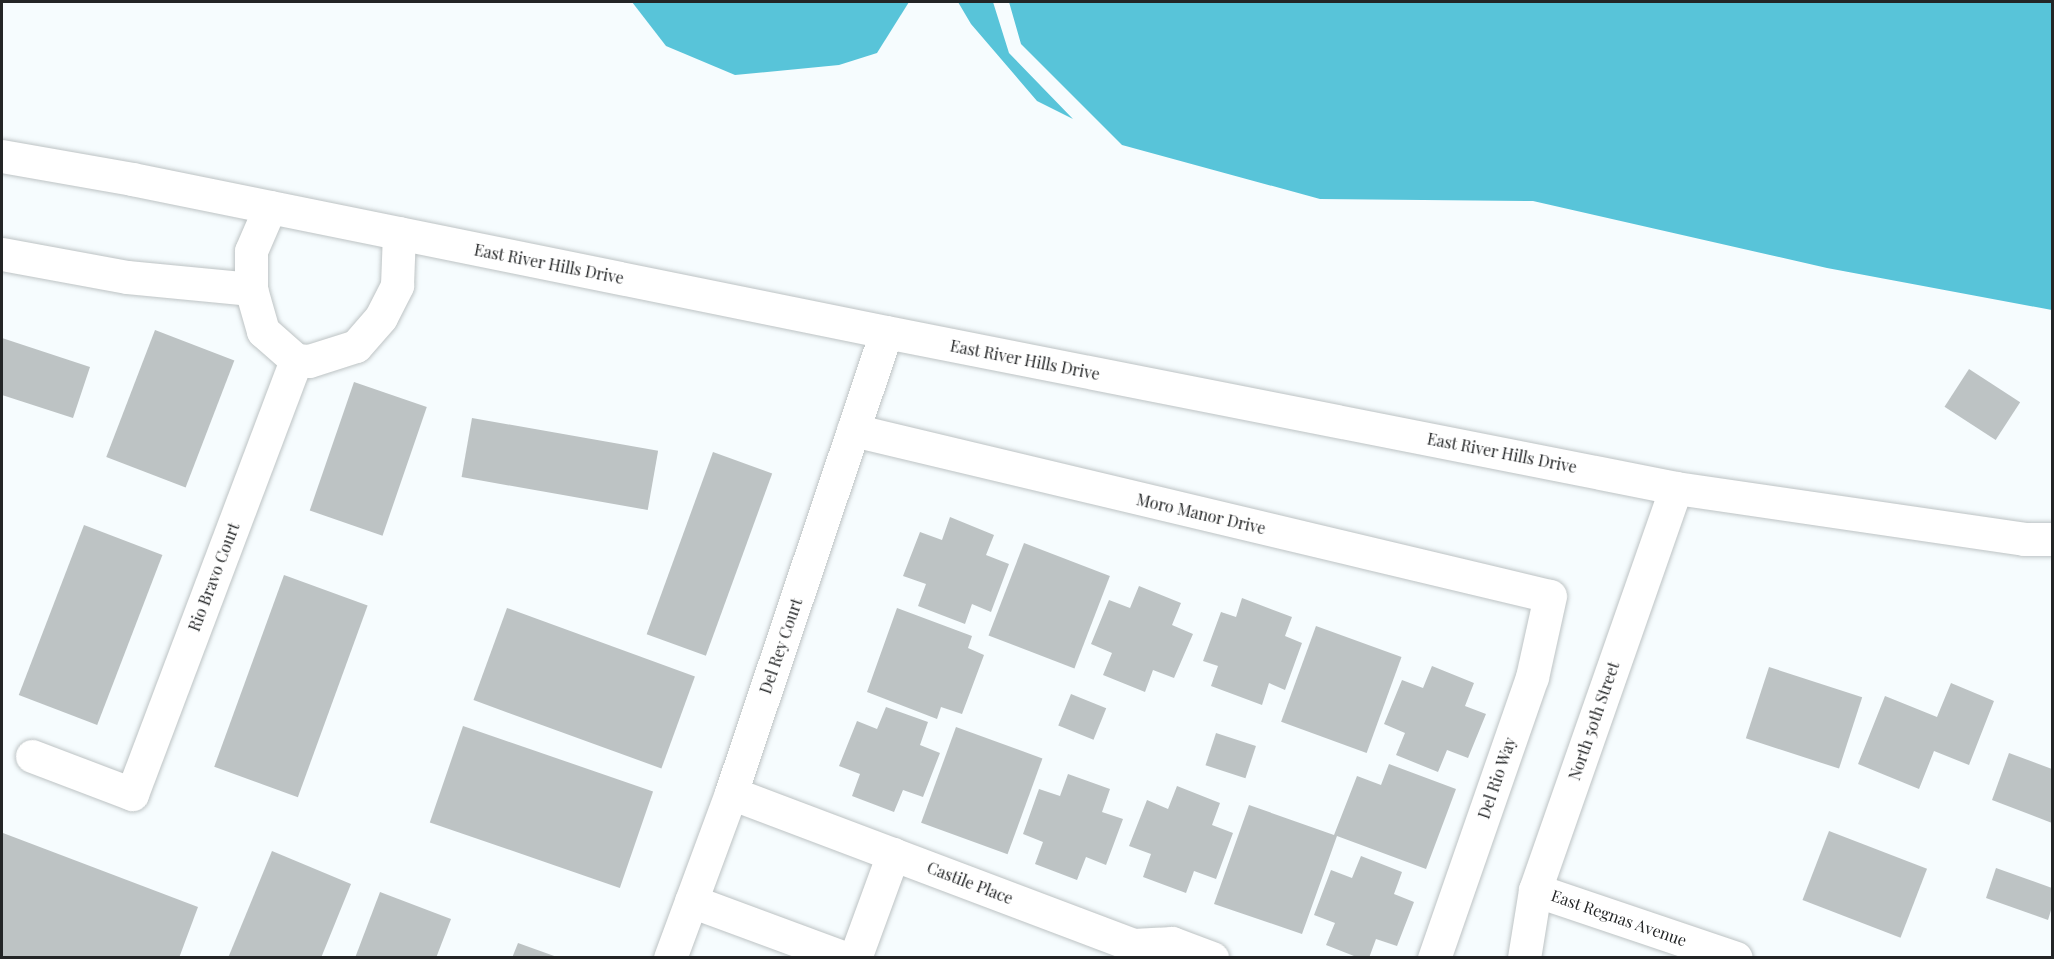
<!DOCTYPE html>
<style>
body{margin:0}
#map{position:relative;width:2054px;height:959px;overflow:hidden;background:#f6fcfe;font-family:"Playfair Display",serif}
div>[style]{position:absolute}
.water>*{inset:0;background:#58c4d9}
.building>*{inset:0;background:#bdc3c4;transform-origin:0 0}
.roads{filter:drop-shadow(0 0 2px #bdc3c4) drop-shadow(0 0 2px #bdc3c4)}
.minor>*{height:33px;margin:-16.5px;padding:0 16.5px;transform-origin:16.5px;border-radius:16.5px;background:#fff}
span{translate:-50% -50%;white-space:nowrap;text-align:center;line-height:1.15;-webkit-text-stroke:6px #fff;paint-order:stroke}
.street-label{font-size:16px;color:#232526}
.frame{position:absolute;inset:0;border:3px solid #232526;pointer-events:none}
</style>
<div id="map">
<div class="water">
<div style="clip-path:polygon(632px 2px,909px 2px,877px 53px,839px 65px,735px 75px,666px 46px)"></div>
<div style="clip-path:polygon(958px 2px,993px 2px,1009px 53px,1073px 119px,1037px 101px,971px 24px)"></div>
<div style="clip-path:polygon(1009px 2px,2052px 2px,2052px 310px,1827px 268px,1533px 201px,1320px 199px,1122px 145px,1021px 44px)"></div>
</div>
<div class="building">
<div style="left:155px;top:330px;width:85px;height:136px;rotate:21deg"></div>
<div style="clip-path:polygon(2px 338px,90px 367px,73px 418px,2px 395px)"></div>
<div style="left:1969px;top:369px;width:61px;height:45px;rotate:33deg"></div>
<div style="left:354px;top:382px;width:77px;height:136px;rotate:19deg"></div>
<div style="left:472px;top:418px;width:189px;height:60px;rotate:10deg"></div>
<div style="left:713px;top:452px;width:63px;height:194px;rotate:20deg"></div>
<div style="clip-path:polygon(950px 517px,994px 535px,986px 555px,1009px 564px,991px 612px,972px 604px,965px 624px,918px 606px,926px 584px,903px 576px,920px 532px,942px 540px)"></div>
<div style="left:84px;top:525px;width:84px;height:182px;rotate:21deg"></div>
<div style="left:1024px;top:543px;width:92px;height:99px;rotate:21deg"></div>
<div style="left:284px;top:575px;width:89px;height:204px;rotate:20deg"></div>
<div style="clip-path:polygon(1139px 586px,1181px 603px,1172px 625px,1193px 634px,1174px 678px,1153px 670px,1145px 692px,1103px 675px,1112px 653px,1091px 644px,1109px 600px,1130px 608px)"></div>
<div style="clip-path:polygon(1242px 598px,1292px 617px,1285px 636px,1302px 643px,1285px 690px,1269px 683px,1262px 705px,1211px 686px,1218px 666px,1203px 661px,1221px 612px,1236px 617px)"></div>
<div style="left:507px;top:608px;width:200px;height:98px;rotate:20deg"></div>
<div style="clip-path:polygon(897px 608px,972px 636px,968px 648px,984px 655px,962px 714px,941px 707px,937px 719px,867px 692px)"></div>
<div style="left:1316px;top:626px;width:91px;height:102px;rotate:20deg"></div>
<div style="clip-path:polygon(1432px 666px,1474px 683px,1465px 706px,1486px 714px,1468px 758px,1447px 750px,1438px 772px,1396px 755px,1405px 733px,1384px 724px,1402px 680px,1423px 688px)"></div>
<div style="left:1769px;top:667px;width:98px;height:75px;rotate:18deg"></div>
<div style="clip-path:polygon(1951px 683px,1994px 701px,1969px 765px,1934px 751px,1919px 789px,1858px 764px,1885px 696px,1937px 717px)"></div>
<div style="left:1071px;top:694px;width:38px;height:34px;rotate:22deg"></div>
<div style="clip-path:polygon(886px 707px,928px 722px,920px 745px,940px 753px,923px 797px,903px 790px,894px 812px,852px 796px,860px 774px,839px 766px,857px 721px,877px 729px)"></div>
<div style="left:463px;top:726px;width:201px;height:102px;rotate:19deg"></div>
<div style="left:956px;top:727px;width:92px;height:102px;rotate:20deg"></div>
<div style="left:1216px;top:733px;width:42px;height:34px;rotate:18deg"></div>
<div style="clip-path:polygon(2009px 753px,2052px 769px,2052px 823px,1992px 800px)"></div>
<div style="clip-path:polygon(1389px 764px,1456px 789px,1426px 869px,1337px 836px,1302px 934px,1214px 904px,1249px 805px,1334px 835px,1357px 776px,1381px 785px)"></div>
<div style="clip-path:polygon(1068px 774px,1110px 789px,1102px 812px,1123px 819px,1106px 865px,1086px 857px,1077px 880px,1035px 864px,1043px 842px,1023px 834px,1039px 789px,1060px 796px)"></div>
<div style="clip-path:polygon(1177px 786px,1220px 803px,1212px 825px,1233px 833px,1216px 879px,1194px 871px,1186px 893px,1143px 877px,1151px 854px,1129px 846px,1147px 800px,1168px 809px)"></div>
<div style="left:1829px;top:831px;width:105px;height:74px;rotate:21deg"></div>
<div style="clip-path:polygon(3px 833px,198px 907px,179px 958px,2px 958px)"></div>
<div style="clip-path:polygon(272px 851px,351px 884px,321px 958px,228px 958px)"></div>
<div style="clip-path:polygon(1361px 856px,1402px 872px,1394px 894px,1414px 902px,1397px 946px,1376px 939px,1369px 958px,1359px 958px,1326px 945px,1335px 923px,1314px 915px,1331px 870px,1352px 878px)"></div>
<div style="clip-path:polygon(1996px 868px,2052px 888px,2052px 907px,2048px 920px,1986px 898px)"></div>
<div style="clip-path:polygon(380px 892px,451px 919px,436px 958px,355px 958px)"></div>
<div style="clip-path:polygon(518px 943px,557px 957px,557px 958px,512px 958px)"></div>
</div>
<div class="roads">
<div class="minor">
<div style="left:2px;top:156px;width:132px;rotate:10deg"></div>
<div style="left:132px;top:179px;width:769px;rotate:11.47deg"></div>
<div style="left:886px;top:332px;width:805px;rotate:11.17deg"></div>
<div style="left:1676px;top:488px;width:352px;rotate:8.3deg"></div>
<div style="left:2024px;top:539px;width:28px"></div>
<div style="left:270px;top:207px;width:48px;rotate:113.4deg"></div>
<div style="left:251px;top:251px;width:38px;rotate:90deg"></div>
<div style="left:251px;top:289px;width:44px;rotate:74.1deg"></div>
<div style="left:263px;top:331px;width:44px;rotate:41.3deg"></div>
<div style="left:296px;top:360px;width:13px;rotate:4deg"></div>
<div style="left:309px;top:361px;width:49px;rotate:-17.7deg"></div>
<div style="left:356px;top:346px;width:38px;rotate:-49deg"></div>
<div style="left:381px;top:317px;width:36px;rotate:-63deg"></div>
<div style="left:397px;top:285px;width:52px;rotate:-87.8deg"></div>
<div style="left:2px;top:254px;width:127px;rotate:10.4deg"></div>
<div style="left:127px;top:277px;width:125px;rotate:5.5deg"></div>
<div style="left:853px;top:430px;width:716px;rotate:13.4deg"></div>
<div style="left:1550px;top:596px;width:83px;rotate:102.5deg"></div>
<div style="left:1532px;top:677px;width:298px;rotate:109.2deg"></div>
<div style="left:32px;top:756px;width:107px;rotate:20.8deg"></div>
<div style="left:132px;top:794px;width:464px;rotate:-69.3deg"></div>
<div style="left:731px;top:793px;width:430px;rotate:20.7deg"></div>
<div style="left:1133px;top:945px;width:39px;rotate:-3deg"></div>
<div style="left:1172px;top:943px;width:43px;rotate:20.6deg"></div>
<div style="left:1535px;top:890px;width:212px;rotate:18.7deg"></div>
<div style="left:691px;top:901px;width:164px;rotate:20.3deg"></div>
<div style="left:670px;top:958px;width:176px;rotate:-69.7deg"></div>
<div style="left:731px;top:793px;width:486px;rotate:-71.4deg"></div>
<div style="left:855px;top:958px;width:111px;rotate:-69.9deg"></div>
<div style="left:1524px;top:958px;width:69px;rotate:-80.8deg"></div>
<div style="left:1535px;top:890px;width:426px;rotate:-70.7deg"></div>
</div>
</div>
<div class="street-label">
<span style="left:549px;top:264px;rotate:11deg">East River Hills Drive</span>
<span style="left:1025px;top:360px;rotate:11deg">East River Hills Drive</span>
<span style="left:1502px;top:453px;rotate:11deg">East River Hills Drive</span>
<span style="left:1201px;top:514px;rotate:13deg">Moro Manor Drive</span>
<span style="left:214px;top:577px;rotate:-69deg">Rio Bravo Court</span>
<span style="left:781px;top:646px;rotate:-71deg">Del Rey Court</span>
<span style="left:1594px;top:721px;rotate:-71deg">North 50th Street</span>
<span style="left:1497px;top:778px;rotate:-71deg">Del Rio Way</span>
<span style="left:970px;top:883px;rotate:21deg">Castile Place</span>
<span style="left:1619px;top:918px;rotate:19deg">East Regnas Avenue</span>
</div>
<div class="frame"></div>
</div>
